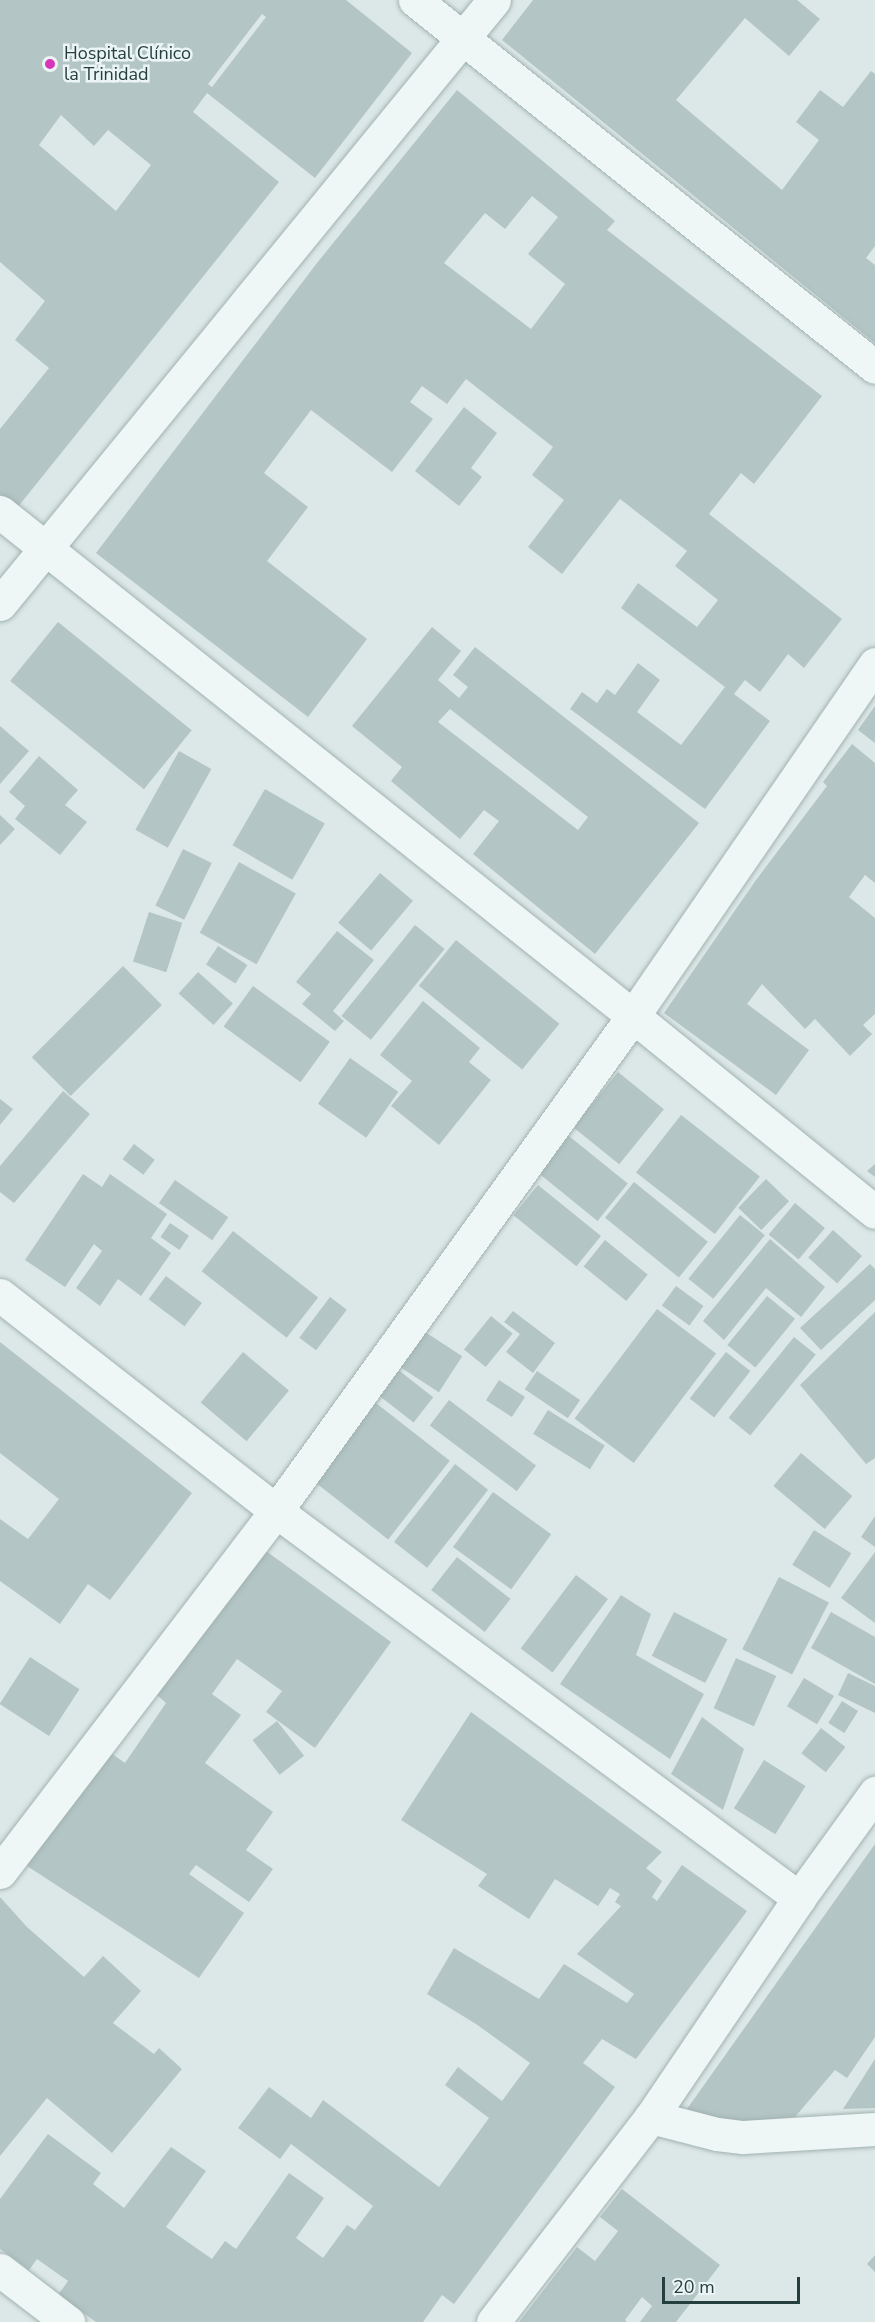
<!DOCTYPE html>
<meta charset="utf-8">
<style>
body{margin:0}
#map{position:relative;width:875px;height:2322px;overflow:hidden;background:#dce8e7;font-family:"Nunito Sans",sans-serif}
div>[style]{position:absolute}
.building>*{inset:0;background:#b3c5c4;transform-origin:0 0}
.roads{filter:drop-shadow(0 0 2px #a1b2b1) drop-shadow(0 0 2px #a1b2b1)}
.street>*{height:33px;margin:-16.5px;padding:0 16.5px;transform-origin:16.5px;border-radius:16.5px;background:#eff6f6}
.dots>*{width:16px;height:16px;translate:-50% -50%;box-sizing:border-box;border:3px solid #ecf5f5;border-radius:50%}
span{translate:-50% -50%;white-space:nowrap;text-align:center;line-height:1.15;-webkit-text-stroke:5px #ecf5f5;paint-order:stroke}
.poi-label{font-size:18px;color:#253f3f}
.left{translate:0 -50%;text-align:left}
.scale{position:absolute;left:662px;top:2277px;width:138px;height:27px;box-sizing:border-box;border:3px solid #253f3f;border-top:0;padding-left:8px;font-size:18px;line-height:21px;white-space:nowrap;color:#253f3f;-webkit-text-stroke:4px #ecf5f5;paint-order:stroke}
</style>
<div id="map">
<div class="building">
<div style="clip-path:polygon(evenodd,0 0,346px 0,412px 53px,315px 178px,207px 93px,193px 112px,279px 182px,17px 508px,0 494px,0 429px,49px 368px,15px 340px,45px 301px,0 262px,0 0,262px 14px,266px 17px,212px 87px,208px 84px,262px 14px,0 0,61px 115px,94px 146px,108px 130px,151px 165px,116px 211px,39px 145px,61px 115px)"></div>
<div style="clip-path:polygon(533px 0,797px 0,820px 19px,789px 56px,745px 18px,676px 100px,782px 190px,819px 140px,796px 122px,820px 90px,843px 107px,871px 71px,875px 74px,875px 246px,866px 258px,875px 265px,875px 343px,502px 40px)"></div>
<div style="clip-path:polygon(evenodd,457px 90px,615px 221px,607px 230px,822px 396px,754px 484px,741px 473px,709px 514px,842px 619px,804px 668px,788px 654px,760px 692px,745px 680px,734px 694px,770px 721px,705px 809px,570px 709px,582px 692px,597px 703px,607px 689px,615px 695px,638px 663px,660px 680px,637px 712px,681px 745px,725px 687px,621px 608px,638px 583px,697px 627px,718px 600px,675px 566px,687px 551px,620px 499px,562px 574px,528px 547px,564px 500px,532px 475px,553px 447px,466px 379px,447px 404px,422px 386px,410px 402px,433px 419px,392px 472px,311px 410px,264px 473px,308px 507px,267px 561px,367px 639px,308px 717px,96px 553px,317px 263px,457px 90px,532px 196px,558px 217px,528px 254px,565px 284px,531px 329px,444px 263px,485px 213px,505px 229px,532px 196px)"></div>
<div style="clip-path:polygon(464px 407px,497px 433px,471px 468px,482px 477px,459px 506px,415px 471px)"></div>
<div style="left:58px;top:622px;width:172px;height:76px;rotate:39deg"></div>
<div style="clip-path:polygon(evenodd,432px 627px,461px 651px,438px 680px,459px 698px,468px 687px,453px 675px,475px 647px,699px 823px,595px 954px,473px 854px,499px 821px,484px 810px,460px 839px,391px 781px,402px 767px,352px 726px,432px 627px,450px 709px,588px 817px,578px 830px,438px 722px,450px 709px)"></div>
<div style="clip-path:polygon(875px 706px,875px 743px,858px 730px)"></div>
<div style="clip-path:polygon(0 726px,29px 751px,0 784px)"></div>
<div style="clip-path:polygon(852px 744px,875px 763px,875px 883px,865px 875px,849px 897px,875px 918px,875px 1014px,863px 1025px,872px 1034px,850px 1056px,815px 1019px,805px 1029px,762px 984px,747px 1004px,809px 1050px,776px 1095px,664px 1013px,756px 880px,827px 786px,823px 782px)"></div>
<div style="left:179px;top:751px;width:37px;height:90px;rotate:29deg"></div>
<div style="clip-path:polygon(39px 756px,78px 790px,65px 805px,87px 822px,60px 855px,15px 819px,25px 806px,9px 792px)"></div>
<div style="left:265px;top:789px;width:69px;height:65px;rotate:30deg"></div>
<div style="clip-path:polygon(0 815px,15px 829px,0 845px)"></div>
<div style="left:183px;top:849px;width:32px;height:63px;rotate:26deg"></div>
<div style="left:239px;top:862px;width:65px;height:81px;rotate:29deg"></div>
<div style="left:380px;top:873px;width:43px;height:65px;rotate:40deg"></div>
<div style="left:149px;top:912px;width:35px;height:52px;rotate:18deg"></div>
<div style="left:415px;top:925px;width:38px;height:117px;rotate:39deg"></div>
<div style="clip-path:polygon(337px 931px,374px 960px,333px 1011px,344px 1021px,335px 1031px,302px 1004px,311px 994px,296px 982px)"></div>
<div style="left:456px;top:940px;width:133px;height:59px;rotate:39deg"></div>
<div style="left:218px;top:946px;width:35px;height:22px;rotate:33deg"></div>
<div style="left:123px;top:966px;width:55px;height:129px;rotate:45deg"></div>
<div style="left:198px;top:972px;width:47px;height:29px;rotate:42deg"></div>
<div style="left:253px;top:986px;width:95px;height:50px;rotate:36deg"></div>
<div style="clip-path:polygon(423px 1001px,480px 1048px,469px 1062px,491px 1080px,439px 1145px,391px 1106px,412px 1081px,380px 1055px)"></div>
<div style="left:350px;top:1058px;width:59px;height:56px;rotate:35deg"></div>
<div style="left:618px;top:1072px;width:59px;height:71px;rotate:39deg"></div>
<div style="clip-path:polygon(63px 1091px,90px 1114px,14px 1203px,0 1192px,0 1166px)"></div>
<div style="clip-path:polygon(0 1099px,13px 1109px,0 1125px)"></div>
<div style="left:681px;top:1115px;width:100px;height:73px;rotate:38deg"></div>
<div style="left:564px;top:1132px;width:82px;height:48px;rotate:39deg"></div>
<div style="left:134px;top:1144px;width:26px;height:19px;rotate:37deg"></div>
<div style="clip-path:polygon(875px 1164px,875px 1177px,867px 1171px)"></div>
<div style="clip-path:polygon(83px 1174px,102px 1187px,110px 1174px,167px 1214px,151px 1238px,171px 1253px,141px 1296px,118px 1279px,100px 1306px,76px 1288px,102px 1251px,94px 1244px,65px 1287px,25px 1260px)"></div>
<div style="left:766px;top:1179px;width:32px;height:40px;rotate:44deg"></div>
<div style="left:175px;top:1180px;width:65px;height:28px;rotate:35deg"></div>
<div style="left:634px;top:1182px;width:95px;height:46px;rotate:39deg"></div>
<div style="left:538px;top:1185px;width:81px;height:39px;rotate:39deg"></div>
<div style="left:795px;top:1203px;width:39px;height:41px;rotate:40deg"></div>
<div style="left:740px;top:1215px;width:32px;height:82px;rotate:39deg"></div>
<div style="left:170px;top:1223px;width:23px;height:17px;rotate:34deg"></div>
<div style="left:833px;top:1230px;width:39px;height:37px;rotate:42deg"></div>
<div style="left:233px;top:1231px;width:108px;height:51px;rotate:38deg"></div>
<div style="clip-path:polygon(770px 1239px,825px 1287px,801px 1317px,766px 1288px,724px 1340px,703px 1321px)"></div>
<div style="left:605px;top:1240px;width:55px;height:34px;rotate:39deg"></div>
<div style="clip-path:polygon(870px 1264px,875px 1269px,875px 1300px,821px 1350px,800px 1328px)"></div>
<div style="left:166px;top:1276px;width:45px;height:29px;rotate:37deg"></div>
<div style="left:676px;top:1286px;width:34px;height:24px;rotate:36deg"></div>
<div style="left:767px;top:1296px;width:36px;height:63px;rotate:39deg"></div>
<div style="left:330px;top:1297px;width:21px;height:51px;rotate:37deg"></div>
<div style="left:657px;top:1309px;width:74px;height:137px;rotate:37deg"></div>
<div style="clip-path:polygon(513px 1311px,555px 1343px,533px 1373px,506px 1352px,520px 1334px,504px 1322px)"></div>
<div style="clip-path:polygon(875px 1312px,875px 1458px,866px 1464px,800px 1385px)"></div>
<div style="left:491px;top:1316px;width:28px;height:43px;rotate:39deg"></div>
<div style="left:422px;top:1330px;width:48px;height:43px;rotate:33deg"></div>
<div style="left:794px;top:1337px;width:28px;height:104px;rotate:39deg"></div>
<div style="clip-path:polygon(0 1342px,192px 1493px,110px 1600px,88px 1584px,60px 1624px,0 1581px,0 1519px,28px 1539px,59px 1499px,0 1453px)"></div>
<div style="left:243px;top:1352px;width:60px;height:66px;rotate:40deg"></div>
<div style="left:726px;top:1352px;width:31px;height:59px;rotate:38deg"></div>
<div style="left:397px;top:1369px;width:46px;height:32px;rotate:38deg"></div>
<div style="left:537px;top:1371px;width:52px;height:22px;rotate:34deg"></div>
<div style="left:499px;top:1380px;width:31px;height:24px;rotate:33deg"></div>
<div style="left:367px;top:1396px;width:105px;height:100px;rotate:38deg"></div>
<div style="left:449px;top:1400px;width:109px;height:32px;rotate:37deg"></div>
<div style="left:548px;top:1410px;width:67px;height:28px;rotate:32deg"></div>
<div style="left:801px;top:1453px;width:67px;height:43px;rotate:40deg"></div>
<div style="left:455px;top:1464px;width:42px;height:99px;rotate:38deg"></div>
<div style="left:493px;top:1492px;width:72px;height:68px;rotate:36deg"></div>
<div style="clip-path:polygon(875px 1516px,875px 1547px,861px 1537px)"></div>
<div style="left:814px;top:1530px;width:44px;height:41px;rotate:32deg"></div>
<div style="clip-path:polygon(266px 1551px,391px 1642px,315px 1748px,266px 1712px,282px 1691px,237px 1659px,212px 1694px,241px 1715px,205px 1763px,273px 1812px,246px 1850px,273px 1869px,249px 1902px,196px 1865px,189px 1874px,244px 1913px,199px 1978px,24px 1864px,108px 1751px,125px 1763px,166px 1703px,157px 1695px)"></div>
<div style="clip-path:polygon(875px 1552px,875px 1623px,841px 1598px)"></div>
<div style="left:457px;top:1557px;width:68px;height:42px;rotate:38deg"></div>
<div style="left:576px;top:1575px;width:40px;height:92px;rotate:37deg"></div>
<div style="left:779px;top:1577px;width:56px;height:81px;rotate:27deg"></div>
<div style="clip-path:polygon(621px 1595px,651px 1614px,636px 1655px,704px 1694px,670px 1759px,560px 1684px)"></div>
<div style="left:674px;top:1612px;width:60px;height:49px;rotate:27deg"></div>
<div style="clip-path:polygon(831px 1612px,875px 1637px,875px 1684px,811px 1648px)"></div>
<div style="left:30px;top:1657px;width:59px;height:56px;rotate:33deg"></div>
<div style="left:736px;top:1658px;width:44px;height:55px;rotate:24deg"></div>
<div style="clip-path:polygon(848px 1673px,875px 1686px,875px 1713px,838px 1695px)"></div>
<div style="left:804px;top:1678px;width:35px;height:33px;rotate:31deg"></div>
<div style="left:842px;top:1701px;width:19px;height:26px;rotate:32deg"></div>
<div style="clip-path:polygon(471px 1712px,662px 1852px,646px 1868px,662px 1881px,652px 1897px,657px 1901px,682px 1865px,747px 1911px,636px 2059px,602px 2039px,583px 2063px,615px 2087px,454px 2304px,442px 2295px,423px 2322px,96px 2322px,58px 2295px,68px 2281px,37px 2259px,29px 2270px,0 2249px,0 2199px,48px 2134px,101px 2173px,93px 2184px,124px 2208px,171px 2147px,206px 2171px,166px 2227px,212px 2259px,225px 2241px,236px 2249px,289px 2173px,324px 2198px,296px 2238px,323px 2258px,347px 2225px,355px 2230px,373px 2206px,291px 2144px,280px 2159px,238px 2128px,269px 2087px,311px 2118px,323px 2100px,439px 2187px,489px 2118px,445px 2085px,458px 2067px,502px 2101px,530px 2063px,476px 2024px,427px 1994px,454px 1948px,539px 1999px,564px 1964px,627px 2003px,634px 1994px,577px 1954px,621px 1906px,615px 1902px,620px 1894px,610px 1888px,598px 1906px,555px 1879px,529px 1919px,478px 1886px,487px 1874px,401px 1820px)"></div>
<div style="clip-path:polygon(702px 1717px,744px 1749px,723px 1810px,671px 1774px)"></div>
<div style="left:277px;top:1721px;width:44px;height:31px;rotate:52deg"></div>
<div style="left:821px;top:1728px;width:31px;height:32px;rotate:38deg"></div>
<div style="left:764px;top:1760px;width:49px;height:57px;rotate:32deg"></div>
<div style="clip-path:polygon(875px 1844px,875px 2037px,847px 2078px,835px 2070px,795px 2117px,730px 2123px,687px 2109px)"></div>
<div style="clip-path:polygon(0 1897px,27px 1927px,84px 1977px,103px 1956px,141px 1991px,113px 2023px,154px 2054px,159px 2048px,182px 2069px,112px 2153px,47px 2098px,0 2156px)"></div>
<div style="clip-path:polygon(875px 2059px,875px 2108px,843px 2109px)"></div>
<div style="clip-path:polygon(622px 2189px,720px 2265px,676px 2322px,640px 2322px,652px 2306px,642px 2297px,625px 2320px,627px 2322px,519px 2322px,577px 2247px,595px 2261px,618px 2231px,600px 2217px)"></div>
<div style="clip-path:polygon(875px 2255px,875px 2272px,867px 2264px)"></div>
</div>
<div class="roads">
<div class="street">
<div style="left:415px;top:0;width:588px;rotate:38.58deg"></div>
<div style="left:0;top:512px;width:809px;rotate:38.53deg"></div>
<div style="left:633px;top:1016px;width:311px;rotate:39deg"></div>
<div style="left:0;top:604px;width:780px;rotate:-50.72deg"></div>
<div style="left:0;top:1295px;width:350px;rotate:38deg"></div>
<div style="left:276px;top:1511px;width:651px;rotate:36.5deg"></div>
<div style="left:0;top:1872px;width:454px;rotate:-52.6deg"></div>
<div style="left:276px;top:1511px;width:610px;rotate:-54.2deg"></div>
<div style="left:633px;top:1016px;width:427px;rotate:-55.5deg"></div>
<div style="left:651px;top:2117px;width:68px;rotate:14.4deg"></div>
<div style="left:717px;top:2134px;width:26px;rotate:7deg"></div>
<div style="left:743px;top:2137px;width:132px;rotate:-3.5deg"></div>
<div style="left:0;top:2270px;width:86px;rotate:37.4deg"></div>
<div style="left:493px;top:2322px;width:259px;rotate:-52.4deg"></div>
<div style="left:651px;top:2117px;width:264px;rotate:-55.9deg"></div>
<div style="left:799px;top:1898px;width:130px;rotate:-54.1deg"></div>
</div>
</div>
<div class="dots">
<div style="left:50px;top:64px;background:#d836b9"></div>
</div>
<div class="poi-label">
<span class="left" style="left:64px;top:64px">Hospital Clínico<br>la Trinidad</span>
</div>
<div class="scale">20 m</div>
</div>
